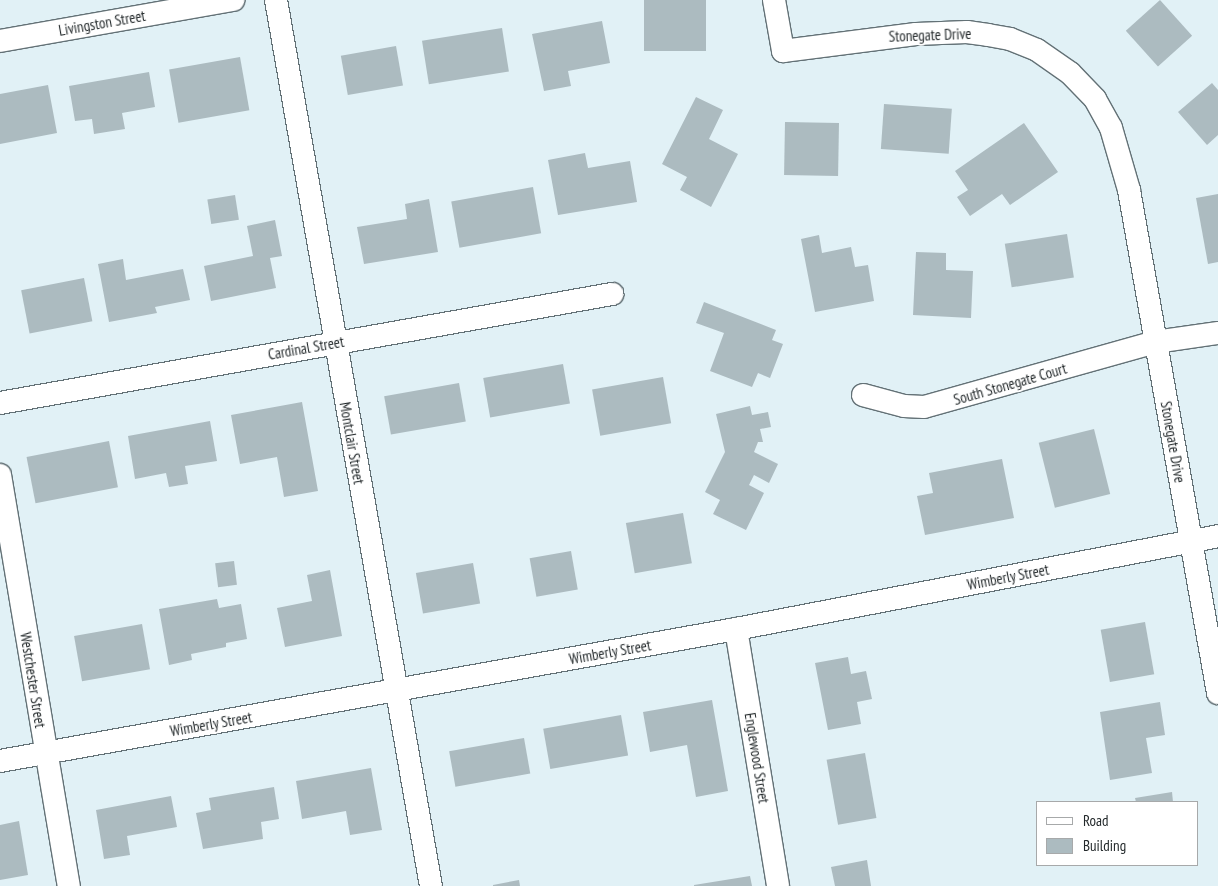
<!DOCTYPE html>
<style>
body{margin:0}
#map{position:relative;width:1218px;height:886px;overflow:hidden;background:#e1f1f6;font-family:"PT Sans Narrow",sans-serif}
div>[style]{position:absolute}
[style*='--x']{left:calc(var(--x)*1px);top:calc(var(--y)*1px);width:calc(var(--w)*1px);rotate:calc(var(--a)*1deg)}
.building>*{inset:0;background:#acbbc0;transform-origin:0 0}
.roads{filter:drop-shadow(1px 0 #637176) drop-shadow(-1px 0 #637176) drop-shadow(0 1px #637176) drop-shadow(0 -1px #637176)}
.street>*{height:22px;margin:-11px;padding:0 11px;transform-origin:11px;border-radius:11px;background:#fff}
span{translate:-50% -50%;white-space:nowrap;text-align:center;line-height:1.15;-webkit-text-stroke:4px #fff;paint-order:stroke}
.street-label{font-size:15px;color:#23292b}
.legend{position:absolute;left:1036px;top:801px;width:162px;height:65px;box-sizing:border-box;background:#fff;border:1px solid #a7a9aa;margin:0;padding:6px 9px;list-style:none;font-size:15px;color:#23292b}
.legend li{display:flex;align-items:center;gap:10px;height:25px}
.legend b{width:25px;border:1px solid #a7a9aa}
</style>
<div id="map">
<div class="building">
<div style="left:644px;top:0;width:62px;height:51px"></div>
<div style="left:1160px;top:0;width:48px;height:46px;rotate:48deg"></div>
<div style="clip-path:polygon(602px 21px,610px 63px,568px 71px,571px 86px,544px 91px,532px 34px)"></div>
<div style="left:502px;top:28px;width:44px;height:81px;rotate:81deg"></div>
<div style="left:396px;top:46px;width:40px;height:56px;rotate:80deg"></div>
<div style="left:240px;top:57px;width:54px;height:72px;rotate:80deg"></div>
<div style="clip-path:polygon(149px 72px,155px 107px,122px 113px,125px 129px,94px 134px,92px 119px,75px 121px,69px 86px)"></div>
<div style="clip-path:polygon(1212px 83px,1218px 90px,1218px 135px,1207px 145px,1178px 112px)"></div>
<div style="clip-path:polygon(48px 85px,57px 133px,0 144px,0 94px)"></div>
<div style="clip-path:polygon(696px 97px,723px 110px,709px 139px,738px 154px,711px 207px,680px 190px,687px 177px,662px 164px)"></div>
<div style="left:884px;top:104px;width:68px;height:45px;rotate:4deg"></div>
<div style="left:785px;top:122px;width:54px;height:53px;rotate:1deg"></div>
<div style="clip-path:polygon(1024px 123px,1058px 172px,1010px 205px,1002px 194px,970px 216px,957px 197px,968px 190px,955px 171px)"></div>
<div style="clip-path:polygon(585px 153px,588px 168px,630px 161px,637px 202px,558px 215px,548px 160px)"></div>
<div style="left:533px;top:187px;width:47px;height:83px;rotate:80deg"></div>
<div style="clip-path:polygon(1218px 194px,1218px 262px,1208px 264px,1196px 198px)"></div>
<div style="left:235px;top:195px;width:25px;height:28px;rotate:81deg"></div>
<div style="clip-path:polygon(429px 199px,438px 252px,364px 264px,357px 227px,407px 219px,405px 204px)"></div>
<div style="clip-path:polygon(275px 220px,282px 256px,270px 258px,276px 288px,211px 301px,204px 266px,253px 256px,247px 226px)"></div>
<div style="left:1067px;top:234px;width:44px;height:63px;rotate:81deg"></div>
<div style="clip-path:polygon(819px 235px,822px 253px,851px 247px,855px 267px,868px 265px,874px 301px,815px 312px,801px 239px)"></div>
<div style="clip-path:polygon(916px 252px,946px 253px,946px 270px,973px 271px,971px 318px,913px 315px)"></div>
<div style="clip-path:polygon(123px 259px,126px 280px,183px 269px,190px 300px,155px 307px,157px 313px,109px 322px,98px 264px)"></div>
<div style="left:84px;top:278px;width:44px;height:64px;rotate:79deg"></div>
<div style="clip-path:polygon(704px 302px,776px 330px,772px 340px,783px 344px,770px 378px,758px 373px,752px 387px,710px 371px,724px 333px,696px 323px)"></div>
<div style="left:563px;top:364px;width:40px;height:81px;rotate:80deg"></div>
<div style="left:663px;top:377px;width:47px;height:72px;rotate:80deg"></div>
<div style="left:459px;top:383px;width:39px;height:76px;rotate:80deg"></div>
<div style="clip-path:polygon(302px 402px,318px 491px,284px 497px,277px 457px,240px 464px,231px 415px)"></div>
<div style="clip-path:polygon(750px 406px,752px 415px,768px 412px,771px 427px,760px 429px,763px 442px,758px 442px,754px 452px,778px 464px,769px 483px,754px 475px,749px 485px,764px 493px,746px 530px,713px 514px,720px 500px,705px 492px,725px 452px,716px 414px)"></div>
<div style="clip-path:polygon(210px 421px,217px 461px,185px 466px,188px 484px,169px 487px,166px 473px,135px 479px,128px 436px)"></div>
<div style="left:1094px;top:429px;width:67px;height:57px;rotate:76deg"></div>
<div style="left:109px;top:441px;width:47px;height:84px;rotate:79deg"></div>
<div style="clip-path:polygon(1002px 459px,1014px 518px,925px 535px,917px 496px,933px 493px,929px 473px)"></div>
<div style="left:683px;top:513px;width:51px;height:58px;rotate:80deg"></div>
<div style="left:571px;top:551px;width:39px;height:42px;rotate:80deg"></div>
<div style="left:234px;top:561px;width:24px;height:19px;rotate:83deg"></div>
<div style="left:473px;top:563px;width:41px;height:58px;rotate:80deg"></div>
<div style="clip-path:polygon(330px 570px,342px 636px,285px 647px,277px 608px,312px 601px,307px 575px)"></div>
<div style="clip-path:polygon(217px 599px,219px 608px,241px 604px,247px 639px,226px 643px,226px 647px,191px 654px,192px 660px,169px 665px,159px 609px)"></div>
<div style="left:1145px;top:622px;width:53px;height:45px;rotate:80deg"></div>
<div style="left:142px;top:624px;width:46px;height:69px;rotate:80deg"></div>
<div style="clip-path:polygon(848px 657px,851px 674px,866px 671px,872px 699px,857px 702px,861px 724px,828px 730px,815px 663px)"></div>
<div style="clip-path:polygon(712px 700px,728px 791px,696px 797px,687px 745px,650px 752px,643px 712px)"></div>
<div style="clip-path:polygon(1160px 702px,1165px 735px,1146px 738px,1152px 773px,1110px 780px,1100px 712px)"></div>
<div style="left:621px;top:715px;width:41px;height:79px;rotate:80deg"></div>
<div style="left:524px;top:738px;width:36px;height:76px;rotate:80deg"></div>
<div style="left:865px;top:753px;width:66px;height:39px;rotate:80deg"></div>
<div style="clip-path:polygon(371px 768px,382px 830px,350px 835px,346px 811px,302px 819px,296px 781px)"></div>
<div style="clip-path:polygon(274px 787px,279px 819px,261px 822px,263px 839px,203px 849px,196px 813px,211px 810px,209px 798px)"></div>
<div style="clip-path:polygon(1172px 792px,1173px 802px,1136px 802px,1135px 798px)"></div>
<div style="clip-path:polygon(171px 796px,177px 827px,127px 836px,130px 855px,104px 859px,96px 810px)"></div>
<div style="clip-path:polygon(19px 821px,28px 875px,0 880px,0 825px)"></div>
<div style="clip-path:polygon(867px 860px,871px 886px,835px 886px,831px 867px)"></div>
<div style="clip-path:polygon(750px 876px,752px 886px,694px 886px,694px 885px)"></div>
<div style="clip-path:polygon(519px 880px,520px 886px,493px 886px,493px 885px)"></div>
</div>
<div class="roads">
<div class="street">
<div style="--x:276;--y:0;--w:899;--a:80.08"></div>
<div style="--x:774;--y:0;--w:52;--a:80"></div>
<div style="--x:783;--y:51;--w:134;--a:-7.3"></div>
<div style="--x:916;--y:34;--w:51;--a:-2.2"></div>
<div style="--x:967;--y:32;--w:21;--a:8"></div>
<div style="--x:988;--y:35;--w:22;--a:10"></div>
<div style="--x:1010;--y:39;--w:29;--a:22"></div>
<div style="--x:1037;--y:50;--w:40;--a:34.9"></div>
<div style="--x:1070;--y:73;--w:36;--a:46"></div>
<div style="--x:1095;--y:99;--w:33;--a:61"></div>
<div style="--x:1111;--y:128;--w:65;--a:73.8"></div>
<div style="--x:1129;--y:190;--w:511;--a:79.97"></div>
<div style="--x:0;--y:41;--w:237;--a:-10"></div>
<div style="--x:863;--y:395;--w:42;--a:15"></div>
<div style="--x:904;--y:406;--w:20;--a:3"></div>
<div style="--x:924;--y:407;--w:240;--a:-15.7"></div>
<div style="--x:1155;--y:342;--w:64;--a:-8.1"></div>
<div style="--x:0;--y:403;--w:622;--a:-10.1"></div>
<div style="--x:0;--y:475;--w:417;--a:80.5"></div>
<div style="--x:736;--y:629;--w:260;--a:80.7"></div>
<div style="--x:0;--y:761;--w:748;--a:-10.17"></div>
<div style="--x:736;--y:629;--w:491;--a:-10.9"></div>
</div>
</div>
<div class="street-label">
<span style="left:102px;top:23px;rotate:-10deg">Livingston Street</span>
<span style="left:930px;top:35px;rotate:-2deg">Stonegate Drive</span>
<span style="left:306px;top:348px;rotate:-10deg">Cardinal Street</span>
<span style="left:1010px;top:384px;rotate:-16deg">South Stonegate Court</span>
<span style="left:1173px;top:442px;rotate:80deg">Stonegate Drive</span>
<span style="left:352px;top:443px;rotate:80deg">Montclair Street</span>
<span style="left:1008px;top:577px;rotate:-11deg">Wimberly Street</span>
<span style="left:610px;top:652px;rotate:-10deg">Wimberly Street</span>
<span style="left:33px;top:680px;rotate:81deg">Westchester Street</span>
<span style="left:211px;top:724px;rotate:-10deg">Wimberly Street</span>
<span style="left:757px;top:758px;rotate:81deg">Englewood Street</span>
</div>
<ul class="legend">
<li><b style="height:6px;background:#fff"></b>Road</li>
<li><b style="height:14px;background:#acbbc0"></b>Building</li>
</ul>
</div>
